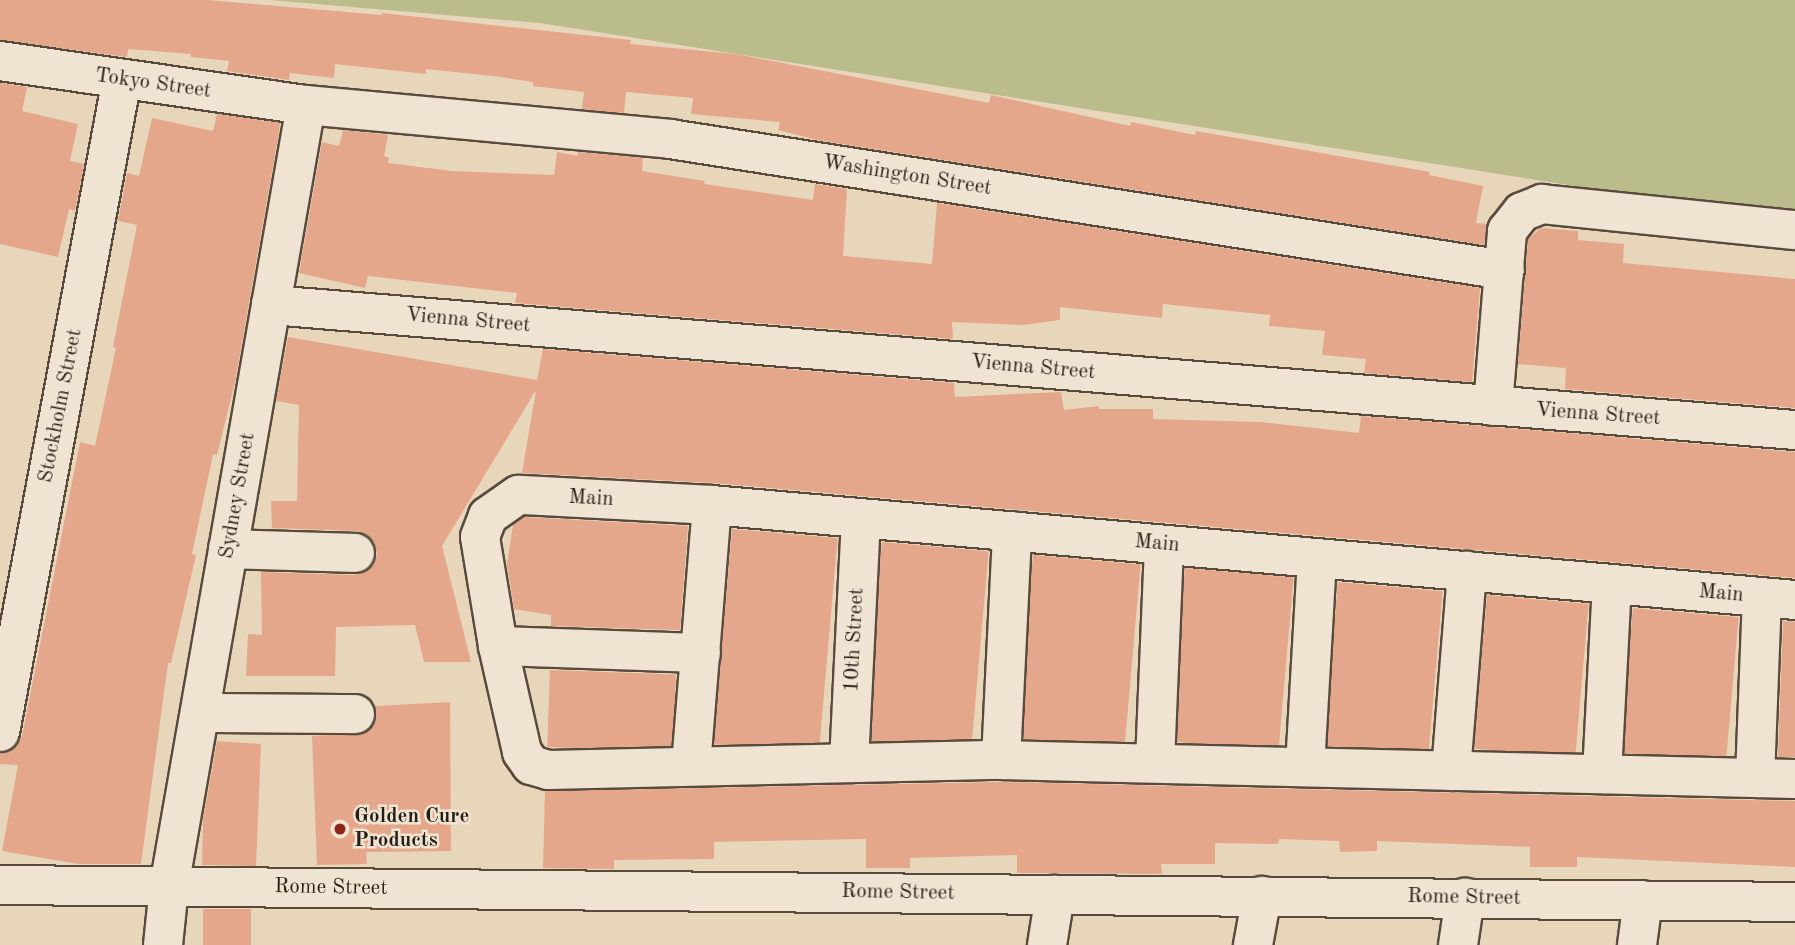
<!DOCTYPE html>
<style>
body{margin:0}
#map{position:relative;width:1795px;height:945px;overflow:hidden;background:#e7d6ba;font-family:"Old Standard TT",serif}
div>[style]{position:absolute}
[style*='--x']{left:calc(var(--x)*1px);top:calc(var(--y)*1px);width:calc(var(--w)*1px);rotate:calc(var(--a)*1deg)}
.green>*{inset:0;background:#babc8c}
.building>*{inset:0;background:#e5a78b;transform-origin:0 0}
.roads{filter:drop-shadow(2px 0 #584b3c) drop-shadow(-2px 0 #584b3c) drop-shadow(0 2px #584b3c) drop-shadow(0 -2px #584b3c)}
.minor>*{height:38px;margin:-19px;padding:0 19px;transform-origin:19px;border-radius:19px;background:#efe4d2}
.dots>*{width:19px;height:19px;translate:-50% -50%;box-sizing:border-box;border:4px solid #efe4d2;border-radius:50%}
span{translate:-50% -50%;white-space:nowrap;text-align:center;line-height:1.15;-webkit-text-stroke:5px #efe4d2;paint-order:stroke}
.street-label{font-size:21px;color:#281d12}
.poi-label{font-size:21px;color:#281d12;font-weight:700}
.left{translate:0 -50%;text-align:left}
</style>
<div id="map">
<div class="green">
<div style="clip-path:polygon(270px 0,1795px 0,1795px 211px,1581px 187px,540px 23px)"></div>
</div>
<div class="building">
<div style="clip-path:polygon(0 0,208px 0,382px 15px,382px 13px,631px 40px,630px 44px,736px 54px,989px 103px,991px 95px,1130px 126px,1131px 122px,1195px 135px,1196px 131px,1430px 172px,1429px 175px,1483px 186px,1476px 223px,1487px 224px,1484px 245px,817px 140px,778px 130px,780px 122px,691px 114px,693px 98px,626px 92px,624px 113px,582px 109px,584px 92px,533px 86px,533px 82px,493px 76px,426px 69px,426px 74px,335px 64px,334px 78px,290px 73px,289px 80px,227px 71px,229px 61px,191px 57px,191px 54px,128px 49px,127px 57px,0 40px)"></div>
<div style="clip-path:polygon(0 83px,27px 87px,22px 111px,78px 124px,70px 161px,84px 164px,75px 211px,69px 209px,58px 257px,0 244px)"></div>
<div style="clip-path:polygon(217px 114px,280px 123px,279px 132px,235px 382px,217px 455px,213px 454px,192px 554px,196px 555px,171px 663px,168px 663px,141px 864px,78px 864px,2px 851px,18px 765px,0 764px,0 753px,16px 747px,22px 736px,80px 442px,95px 446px,116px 348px,113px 347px,137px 225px,118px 221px,127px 173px,139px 176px,152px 118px,213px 131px)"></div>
<div style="clip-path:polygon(343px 130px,388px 135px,384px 156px,389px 158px,388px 163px,452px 171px,554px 175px,557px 152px,578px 156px,578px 152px,643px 158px,642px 171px,705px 181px,704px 184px,813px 200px,815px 184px,847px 189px,843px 256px,932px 264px,937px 203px,1480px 288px,1472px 382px,1364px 373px,1366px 359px,1322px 355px,1325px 331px,1269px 326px,1270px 315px,1163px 304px,1162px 318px,1060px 307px,1060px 320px,1023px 325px,952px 322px,953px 339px,515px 303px,517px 293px,368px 276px,365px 288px,299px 273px,322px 142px,339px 146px)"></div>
<div style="clip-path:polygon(1541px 228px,1578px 231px,1578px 240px,1624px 244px,1623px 263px,1795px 279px,1795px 408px,1565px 389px,1566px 368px,1518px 364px,1528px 239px)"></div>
<div style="clip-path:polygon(288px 337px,537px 380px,543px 349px,954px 383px,955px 397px,1061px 392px,1064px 410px,1099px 406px,1099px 409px,1153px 409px,1153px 419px,1260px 422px,1359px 433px,1361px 416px,1795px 452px,1795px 578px,714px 483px,522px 473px,536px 390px,442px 546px,471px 662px,424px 662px,415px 625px,336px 627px,335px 676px,246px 676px,248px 634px,262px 635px,261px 572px,355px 575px,366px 572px,374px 564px,377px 554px,374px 542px,367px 535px,356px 531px,272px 528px,271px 501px,297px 501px,299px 405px,276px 401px)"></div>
<div style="clip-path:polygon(524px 517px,688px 526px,680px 630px,551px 626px,551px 615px,514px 609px,507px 564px,513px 525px)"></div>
<div style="left:732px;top:529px;width:106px;height:216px;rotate:5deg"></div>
<div style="left:882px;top:542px;width:107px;height:199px;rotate:5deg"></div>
<div style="left:1033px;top:555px;width:108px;height:184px;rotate:5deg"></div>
<div style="left:1185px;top:568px;width:109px;height:174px;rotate:5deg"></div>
<div style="left:1338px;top:582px;width:105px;height:164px;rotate:5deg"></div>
<div style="left:1487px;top:595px;width:102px;height:154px;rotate:5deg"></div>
<div style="left:1633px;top:608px;width:106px;height:145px;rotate:5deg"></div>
<div style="clip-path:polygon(1783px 621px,1795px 622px,1795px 757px,1778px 757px)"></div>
<div style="left:550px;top:670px;width:126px;height:77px;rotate:2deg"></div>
<div style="clip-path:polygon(450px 702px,451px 851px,366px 852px,367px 864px,317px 865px,312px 736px,365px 733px,374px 724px,375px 706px)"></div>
<div style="clip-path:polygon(217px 741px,261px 744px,256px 866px,202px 865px,203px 820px)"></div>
<div style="clip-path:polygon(1001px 782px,1795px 801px,1795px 867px,1577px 857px,1577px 867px,1530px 867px,1530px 847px,1377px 841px,1377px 851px,1340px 852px,1339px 841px,1279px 839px,1278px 844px,1215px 843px,1215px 864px,1161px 864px,1162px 874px,1017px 873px,1017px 855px,910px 858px,910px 868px,866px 868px,866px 839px,714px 842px,714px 859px,614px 860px,614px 869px,543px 868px,545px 791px)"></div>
<div style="left:203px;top:909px;width:48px;height:36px"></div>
</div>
<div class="roads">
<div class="minor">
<div style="--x:0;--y:61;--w:309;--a:8.2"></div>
<div style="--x:306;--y:105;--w:366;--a:5.3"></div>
<div style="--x:670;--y:139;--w:845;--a:8.92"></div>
<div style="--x:271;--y:305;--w:1529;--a:4.69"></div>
<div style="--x:1493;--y:406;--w:176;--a:-85.4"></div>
<div style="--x:1507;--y:231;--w:24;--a:-52"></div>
<div style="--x:1522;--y:212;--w:22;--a:-22"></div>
<div style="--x:1542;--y:204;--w:254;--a:5.9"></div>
<div style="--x:228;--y:549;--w:127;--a:1.8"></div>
<div style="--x:1795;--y:600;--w:1087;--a:-174.99"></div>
<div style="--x:712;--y:505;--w:194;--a:-177"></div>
<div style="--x:518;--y:495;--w:37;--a:145"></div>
<div style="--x:488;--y:516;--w:22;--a:111"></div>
<div style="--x:480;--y:537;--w:110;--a:80.6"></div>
<div style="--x:498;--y:646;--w:109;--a:77.2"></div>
<div style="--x:522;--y:752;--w:16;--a:55"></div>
<div style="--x:531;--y:765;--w:18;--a:16"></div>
<div style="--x:548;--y:770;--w:453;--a:-1.3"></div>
<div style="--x:1001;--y:760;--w:794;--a:1.37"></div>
<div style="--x:498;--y:646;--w:203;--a:2"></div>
<div style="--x:200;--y:713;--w:155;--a:0.4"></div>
<div style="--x:0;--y:732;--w:664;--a:-79.42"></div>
<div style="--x:1001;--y:760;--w:229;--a:-87.2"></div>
<div style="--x:1155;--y:762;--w:217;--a:-87.6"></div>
<div style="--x:849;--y:763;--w:245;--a:-87.2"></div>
<div style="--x:691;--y:766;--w:262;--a:-85.4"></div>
<div style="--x:1305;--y:767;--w:208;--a:-86.7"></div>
<div style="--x:1451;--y:771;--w:201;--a:-85.4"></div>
<div style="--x:1602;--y:774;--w:190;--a:-87"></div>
<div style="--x:1755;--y:778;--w:181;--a:-87.8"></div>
<div style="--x:0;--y:885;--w:1795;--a:0.54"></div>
<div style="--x:163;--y:945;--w:58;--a:-84.1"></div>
<div style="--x:169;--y:887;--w:794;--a:-80.06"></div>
<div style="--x:1047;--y:945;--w:51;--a:-80.9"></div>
<div style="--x:1253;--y:945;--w:50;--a:-79.6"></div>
<div style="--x:1458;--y:945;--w:48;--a:-81.5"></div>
<div style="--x:1637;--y:945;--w:45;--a:-82.4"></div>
</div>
</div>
<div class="dots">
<div style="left:340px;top:829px;background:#8f2418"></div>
</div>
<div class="street-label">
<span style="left:153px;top:84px;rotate:8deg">Tokyo Street</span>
<span style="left:907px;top:176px;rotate:9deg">Washington Street</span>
<span style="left:468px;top:321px;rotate:5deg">Vienna Street</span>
<span style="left:1033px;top:368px;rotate:5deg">Vienna Street</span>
<span style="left:61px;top:406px;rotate:-79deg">Stockholm Street</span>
<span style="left:1598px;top:415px;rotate:4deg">Vienna Street</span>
<span style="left:238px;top:496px;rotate:-80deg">Sydney Street</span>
<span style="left:591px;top:499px;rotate:3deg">Main</span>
<span style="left:1157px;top:544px;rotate:5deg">Main</span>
<span style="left:1721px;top:594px;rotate:5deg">Main</span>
<span style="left:855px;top:640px;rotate:-87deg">10th Street</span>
<span style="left:331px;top:888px;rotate:1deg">Rome Street</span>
<span style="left:898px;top:893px;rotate:1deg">Rome Street</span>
<span style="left:1464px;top:898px;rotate:1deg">Rome Street</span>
</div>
<div class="poi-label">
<span class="left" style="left:354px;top:829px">Golden Cure<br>Products</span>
</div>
</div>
